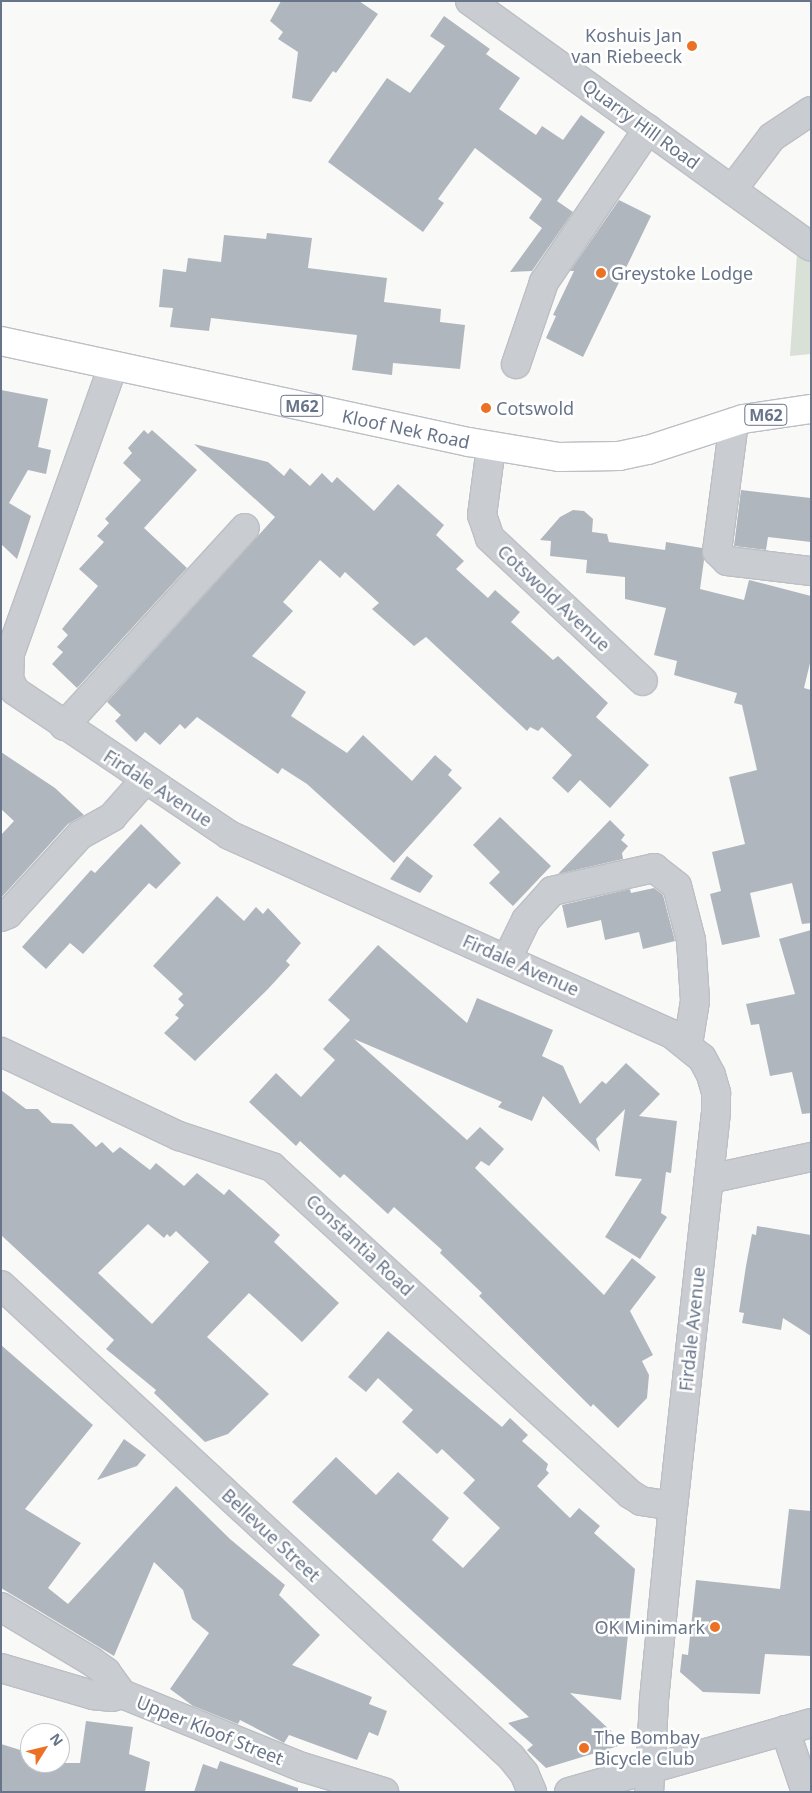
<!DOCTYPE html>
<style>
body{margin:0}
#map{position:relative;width:812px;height:1793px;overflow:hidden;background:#f9f9f7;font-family:"Noto Sans",sans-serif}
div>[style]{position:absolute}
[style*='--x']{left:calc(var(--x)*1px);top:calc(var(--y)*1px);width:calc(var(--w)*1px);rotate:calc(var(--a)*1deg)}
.green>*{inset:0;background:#d9e1d7}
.building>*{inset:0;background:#b0b6be}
.roads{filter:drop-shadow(1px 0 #bcbfc4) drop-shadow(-1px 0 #bcbfc4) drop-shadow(0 1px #bcbfc4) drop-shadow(0 -1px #bcbfc4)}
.minor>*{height:28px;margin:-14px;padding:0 14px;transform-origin:14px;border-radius:14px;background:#c9ccd0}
.major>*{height:28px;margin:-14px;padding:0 14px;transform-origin:14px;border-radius:14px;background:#fff}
.dots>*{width:14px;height:14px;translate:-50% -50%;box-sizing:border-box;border:2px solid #fff;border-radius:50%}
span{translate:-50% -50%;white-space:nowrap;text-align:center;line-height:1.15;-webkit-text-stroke:5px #fff;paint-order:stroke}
.shield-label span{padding:1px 4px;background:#fff;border:1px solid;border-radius:4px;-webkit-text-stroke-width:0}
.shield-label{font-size:16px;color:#677489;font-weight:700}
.poi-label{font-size:18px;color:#677489}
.right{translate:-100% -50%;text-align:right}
.left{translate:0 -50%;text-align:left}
.street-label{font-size:18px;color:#677489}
.frame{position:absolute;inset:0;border:2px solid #677489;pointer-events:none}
.north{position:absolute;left:20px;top:1723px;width:50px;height:50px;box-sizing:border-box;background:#fff;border:1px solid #c2c7d0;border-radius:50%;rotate:54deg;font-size:14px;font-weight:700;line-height:20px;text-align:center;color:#677489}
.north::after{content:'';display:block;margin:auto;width:18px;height:22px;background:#eb7224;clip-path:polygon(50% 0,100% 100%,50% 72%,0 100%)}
</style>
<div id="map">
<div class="green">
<div style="clip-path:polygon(797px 253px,811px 262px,811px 354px,790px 356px)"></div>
</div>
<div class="building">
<div style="clip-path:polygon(281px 1px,359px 1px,378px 14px,336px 73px,333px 71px,311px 102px,292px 98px,298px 52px,278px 39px,283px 32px,270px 21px)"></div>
<div style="clip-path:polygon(444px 16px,490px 49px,486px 54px,520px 78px,499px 109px,536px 135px,542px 126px,563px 140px,581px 115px,605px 132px,557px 201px,573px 212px,532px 271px,510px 272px,542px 228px,529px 218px,542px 199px,475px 148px,438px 199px,444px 203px,423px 232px,328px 162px,387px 78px,410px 93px,445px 46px,430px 36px)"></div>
<div style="clip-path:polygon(619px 200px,651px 216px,583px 357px,546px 338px,556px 316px,553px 315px,574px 271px,570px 271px)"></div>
<div style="clip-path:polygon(267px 233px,312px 238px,308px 268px,387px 278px,384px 302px,441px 309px,440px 322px,465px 325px,460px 369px,393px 363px,392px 375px,352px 370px,357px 335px,211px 318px,209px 331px,170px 327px,173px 308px,159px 307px,163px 269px,186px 272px,188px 258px,221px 262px,224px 235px,266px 239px)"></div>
<div style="clip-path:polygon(1px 390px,48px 399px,38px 447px,51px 450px,46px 474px,28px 470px,9px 503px,31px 516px,17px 559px,1px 544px)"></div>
<div style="clip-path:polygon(144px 430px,148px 434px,152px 430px,197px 470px,144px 528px,187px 568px,77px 688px,52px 664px,63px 652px,57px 647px,68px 635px,62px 629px,98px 586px,79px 569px,104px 542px,97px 536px,109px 523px,105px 519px,141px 480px,123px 463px,132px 453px,128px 448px)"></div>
<div style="clip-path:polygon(194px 444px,268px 462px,284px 476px,290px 468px,310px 486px,322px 473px,332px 483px,337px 477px,374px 511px,398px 484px,444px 525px,436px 535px,464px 561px,456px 569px,488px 598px,495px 590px,520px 612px,511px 622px,553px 660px,558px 656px,608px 703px,596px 717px,649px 765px,610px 808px,580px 780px,568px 793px,552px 778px,572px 755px,542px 727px,538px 731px,530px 727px,527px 731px,426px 637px,414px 646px,372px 609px,379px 603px,345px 572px,340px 578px,320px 560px,283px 602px,293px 611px,252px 656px,306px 692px,291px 716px,347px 753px,363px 735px,412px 781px,435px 755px,452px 770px,448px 775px,462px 788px,394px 863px,307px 784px,282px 768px,278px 774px,197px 717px,185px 729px,180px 724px,160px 745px,145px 732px,136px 742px,115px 721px,121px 715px,107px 702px,275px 517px)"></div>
<div style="clip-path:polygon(741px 490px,811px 498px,811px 542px,768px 537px,766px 550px,734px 546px)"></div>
<div style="clip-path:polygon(573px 510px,584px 511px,593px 519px,592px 532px,607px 534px,609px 542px,665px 550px,666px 542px,702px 548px,704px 560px,700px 589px,744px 600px,749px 580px,811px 596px,811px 659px,804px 688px,811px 690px,811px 923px,802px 924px,792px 883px,750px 893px,760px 937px,722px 945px,710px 894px,721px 891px,712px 852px,745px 844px,729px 777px,757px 770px,742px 705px,734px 703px,737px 693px,674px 675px,677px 661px,654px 655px,666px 608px,625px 599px,625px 577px,586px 573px,587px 560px,550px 556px,551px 541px,540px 540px,560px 517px)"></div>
<div style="clip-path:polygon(1px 752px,55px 788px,84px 815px,68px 824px,1px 898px,1px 835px,14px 821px,1px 809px)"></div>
<div style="clip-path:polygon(500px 817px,551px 866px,513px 906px,489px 883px,500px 872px,473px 845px)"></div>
<div style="clip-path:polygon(610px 820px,625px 835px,621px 840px,628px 846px,622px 853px,623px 859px,558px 874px)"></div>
<div style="clip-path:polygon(141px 824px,181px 863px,156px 889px,149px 883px,83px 954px,70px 943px,46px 969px,22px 947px,91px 870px,95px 873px)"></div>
<div style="clip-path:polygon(407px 856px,433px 876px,420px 893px,390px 879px)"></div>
<div style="clip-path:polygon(654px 888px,663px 895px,675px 941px,643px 949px,639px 932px,605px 940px,601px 920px,567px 928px,562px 905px,630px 889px,631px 893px)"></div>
<div style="clip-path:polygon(217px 896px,244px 921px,256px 907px,263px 914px,268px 908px,301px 943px,286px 961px,290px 965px,268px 989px,195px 1061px,164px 1033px,179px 1018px,175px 1015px,184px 1005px,178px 999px,183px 994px,153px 966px)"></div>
<div style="clip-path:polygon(811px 930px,811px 1113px,802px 1114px,792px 1072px,770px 1076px,759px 1024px,751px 1025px,746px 1004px,795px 994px,779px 939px)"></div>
<div style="clip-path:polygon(378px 945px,467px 1023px,477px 998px,553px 1030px,542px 1056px,563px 1066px,580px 1104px,602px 1081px,606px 1084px,626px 1063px,660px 1094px,639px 1116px,677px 1121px,671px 1173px,666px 1172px,661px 1213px,667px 1217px,640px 1259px,605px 1237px,642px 1179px,615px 1176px,625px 1109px,596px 1139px,600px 1152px,543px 1096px,532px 1121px,498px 1107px,502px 1102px,354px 1039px,467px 1140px,480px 1127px,504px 1149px,489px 1166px,481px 1161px,475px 1168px,604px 1295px,632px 1258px,656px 1277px,630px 1311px,653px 1355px,642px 1361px,649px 1375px,647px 1398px,618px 1428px,593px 1404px,591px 1407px,479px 1296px,482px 1293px,440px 1253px,442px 1250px,394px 1207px,388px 1214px,344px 1174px,340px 1178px,300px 1141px,296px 1146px,249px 1102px,276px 1073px,301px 1097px,335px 1060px,323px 1049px,350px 1020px,328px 1000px)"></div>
<div style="clip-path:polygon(evenodd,1px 1090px,26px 1109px,38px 1109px,52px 1123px,72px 1124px,96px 1147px,102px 1142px,113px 1153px,120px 1147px,150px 1170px,156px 1163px,184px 1186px,197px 1173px,224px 1195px,229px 1189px,280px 1235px,274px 1242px,339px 1303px,302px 1342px,249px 1293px,207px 1337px,269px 1394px,228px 1434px,205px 1442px,154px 1393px,156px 1390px,106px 1349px,114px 1340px,1px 1235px,1px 1090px,148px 1224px,164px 1238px,167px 1234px,170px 1237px,176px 1231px,209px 1262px,152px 1324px,98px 1273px,148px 1224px)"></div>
<div style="clip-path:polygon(757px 1226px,811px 1235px,811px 1336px,783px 1318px,781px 1330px,742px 1323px,744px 1313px,739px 1312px,746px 1266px,752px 1234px,756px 1235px)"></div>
<div style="clip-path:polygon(388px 1331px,502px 1427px,510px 1418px,528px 1435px,522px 1441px,548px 1464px,546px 1470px,549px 1473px,537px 1486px,570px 1518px,579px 1508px,600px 1526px,594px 1533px,635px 1569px,621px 1700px,570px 1693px,625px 1744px,546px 1768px,527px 1750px,533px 1745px,508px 1723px,529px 1717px,292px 1502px,336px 1457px,376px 1495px,398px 1472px,449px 1518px,432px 1540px,463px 1568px,500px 1528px,463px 1493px,475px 1480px,442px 1449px,437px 1454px,402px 1422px,413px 1410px,378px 1378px,366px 1392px,348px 1377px)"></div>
<div style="clip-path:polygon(1px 1345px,93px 1425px,25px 1509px,81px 1543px,48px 1588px,68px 1604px,176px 1486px,230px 1539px,285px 1585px,279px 1595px,320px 1635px,292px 1665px,372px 1697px,369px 1704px,387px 1711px,378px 1736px,369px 1732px,357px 1760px,289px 1735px,284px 1743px,240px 1720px,238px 1724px,193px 1706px,170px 1689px,209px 1633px,192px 1619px,183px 1590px,154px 1562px,114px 1656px,1px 1588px)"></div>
<div style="clip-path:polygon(124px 1439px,146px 1455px,137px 1466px,97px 1480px)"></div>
<div style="clip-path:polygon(789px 1509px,811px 1511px,811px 1656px,765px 1654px,760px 1694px,703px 1692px,680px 1672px,682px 1654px,688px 1655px,696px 1580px,780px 1589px)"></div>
<div style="clip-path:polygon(86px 1721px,133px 1727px,129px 1754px,150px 1762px,145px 1792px,1px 1792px,1px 1744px,30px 1753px,30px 1763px,80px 1763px)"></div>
<div style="clip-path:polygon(220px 1761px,298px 1788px,298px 1792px,194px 1792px,203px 1764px,217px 1769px)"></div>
</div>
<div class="roads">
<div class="minor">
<div style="--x:470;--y:1;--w:420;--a:35.8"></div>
<div style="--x:732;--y:190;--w:66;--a:-53"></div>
<div style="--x:772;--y:137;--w:47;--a:-33.7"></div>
<div style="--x:516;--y:364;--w:87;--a:-71.1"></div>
<div style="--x:544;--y:282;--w:185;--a:-55.8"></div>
<div style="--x:113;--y:366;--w:305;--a:109.7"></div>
<div style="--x:10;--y:653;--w:26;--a:92"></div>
<div style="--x:9;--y:679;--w:13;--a:63"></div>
<div style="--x:15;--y:691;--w:258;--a:33.9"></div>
<div style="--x:229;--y:835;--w:486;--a:24.2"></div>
<div style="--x:672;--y:1034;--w:38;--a:39"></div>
<div style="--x:702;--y:1058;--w:19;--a:62"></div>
<div style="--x:711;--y:1075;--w:19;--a:74"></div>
<div style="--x:716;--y:1093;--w:19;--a:90"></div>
<div style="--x:716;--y:1112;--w:396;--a:96.2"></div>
<div style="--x:673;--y:1506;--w:196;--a:95.6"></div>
<div style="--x:654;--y:1701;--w:91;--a:93.1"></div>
<div style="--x:734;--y:422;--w:130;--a:97.5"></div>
<div style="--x:717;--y:551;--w:14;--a:45"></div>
<div style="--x:727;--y:561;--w:85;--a:6.8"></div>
<div style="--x:491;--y:447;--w:69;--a:97.5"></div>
<div style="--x:482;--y:515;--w:24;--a:71"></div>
<div style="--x:490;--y:538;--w:209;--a:43.1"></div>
<div style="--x:64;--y:726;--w:268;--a:-47.6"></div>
<div style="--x:1;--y:917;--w:8;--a:-23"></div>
<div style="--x:8;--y:914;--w:107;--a:-47.7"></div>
<div style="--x:80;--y:835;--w:37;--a:-29"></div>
<div style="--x:112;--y:817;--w:50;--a:-48.3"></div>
<div style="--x:507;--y:959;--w:43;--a:-64"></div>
<div style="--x:526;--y:920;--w:39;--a:-48"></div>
<div style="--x:552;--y:891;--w:105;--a:-12.7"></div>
<div style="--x:654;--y:868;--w:29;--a:38"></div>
<div style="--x:677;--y:886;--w:56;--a:75.5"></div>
<div style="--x:691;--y:940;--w:61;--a:86.2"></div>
<div style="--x:695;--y:1001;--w:44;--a:99.2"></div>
<div style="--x:1;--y:1052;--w:197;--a:25.3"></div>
<div style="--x:179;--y:1136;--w:98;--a:18.4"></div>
<div style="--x:272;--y:1167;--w:485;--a:42.4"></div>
<div style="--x:630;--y:1494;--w:13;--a:32"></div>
<div style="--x:641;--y:1501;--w:32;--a:9"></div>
<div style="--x:709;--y:1179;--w:104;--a:-12.2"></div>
<div style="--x:1;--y:1285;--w:695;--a:42.78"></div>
<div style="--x:511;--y:1757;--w:21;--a:51"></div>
<div style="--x:524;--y:1773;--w:21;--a:67"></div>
<div style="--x:1;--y:1607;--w:105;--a:31"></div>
<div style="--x:91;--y:1661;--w:19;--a:36"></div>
<div style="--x:106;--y:1672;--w:27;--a:54"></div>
<div style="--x:122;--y:1694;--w:194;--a:22.1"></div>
<div style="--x:302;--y:1767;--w:86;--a:17"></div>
<div style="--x:1;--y:1668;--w:96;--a:16.4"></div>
<div style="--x:93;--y:1695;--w:19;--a:6"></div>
<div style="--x:112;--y:1697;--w:10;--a:-17"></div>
<div style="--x:785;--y:1730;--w:65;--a:71.3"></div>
<div style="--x:569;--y:1792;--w:252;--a:-15.9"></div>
</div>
<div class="major">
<div style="--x:1;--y:341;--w:479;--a:12.2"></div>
<div style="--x:469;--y:442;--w:91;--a:9.5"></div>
<div style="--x:559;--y:457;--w:60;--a:-1"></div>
<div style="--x:619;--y:456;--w:30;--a:-12"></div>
<div style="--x:648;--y:450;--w:100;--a:-18.1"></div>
<div style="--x:743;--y:419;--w:69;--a:-8.4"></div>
</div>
</div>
<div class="dots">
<div style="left:692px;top:46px;background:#eb7224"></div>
<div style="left:601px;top:273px;background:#eb7224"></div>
<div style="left:486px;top:408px;background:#eb7224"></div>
<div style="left:715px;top:1627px;background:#eb7224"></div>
<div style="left:584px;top:1748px;background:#eb7224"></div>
</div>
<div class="shield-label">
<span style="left:302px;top:406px">M62</span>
<span style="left:766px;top:415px">M62</span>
</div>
<div class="poi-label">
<span class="right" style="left:682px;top:46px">Koshuis Jan<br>van Riebeeck</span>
<span class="left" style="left:611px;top:273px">Greystoke Lodge</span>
<span class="left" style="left:496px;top:408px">Cotswold</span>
<span class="right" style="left:705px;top:1627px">OK Minimark</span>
<span class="left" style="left:594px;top:1748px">The Bombay<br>Bicycle Club</span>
</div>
<div class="street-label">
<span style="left:641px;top:124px;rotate:36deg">Quarry Hill Road</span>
<span style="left:406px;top:429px;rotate:12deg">Kloof Nek Road</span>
<span style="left:554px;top:598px;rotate:43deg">Cotswold Avenue</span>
<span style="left:158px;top:788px;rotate:33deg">Firdale Avenue</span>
<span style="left:521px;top:965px;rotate:24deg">Firdale Avenue</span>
<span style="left:360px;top:1245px;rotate:43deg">Constantia Road</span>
<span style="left:692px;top:1329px;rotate:-84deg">Firdale Avenue</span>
<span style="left:271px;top:1535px;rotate:43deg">Bellevue Street</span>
<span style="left:210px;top:1730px;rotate:22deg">Upper Kloof Street</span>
</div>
<div class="frame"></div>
<div class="north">N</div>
</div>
